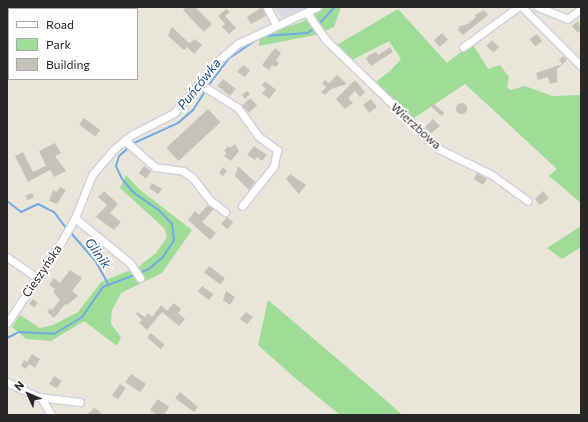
<!DOCTYPE html>
<meta charset="utf-8">
<style>
body{margin:0}
#map{position:relative;width:588px;height:422px;overflow:hidden;background:#e9e6d9;font-family:Commissioner,sans-serif}
div>[style]{position:absolute}
[style*='--x']{left:calc(var(--x)*1px);top:calc(var(--y)*1px);width:calc(var(--w)*1px);rotate:calc(var(--a)*1deg)}
.industrial>*{inset:0;background:#ddd9e1}
.green>*{inset:0;background:#9fdc98}
.stream>*{height:2px;margin:-1px;padding:0 1px;transform-origin:1px;border-radius:1px;background:#71aae5}
.building>*{inset:0;background:#c4c2b9;transform-origin:0 0}
.round{border-radius:50%}
.roads{filter:drop-shadow(1px 0 #cfcedf) drop-shadow(-1px 0 #cfcedf) drop-shadow(0 1px #cfcedf) drop-shadow(0 -1px #cfcedf)}
.minor>*{height:7px;margin:-3.5px;padding:0 3.5px;transform-origin:3.5px;border-radius:3.5px;background:#fff}
span{translate:-50% -50%;white-space:nowrap;text-align:center;line-height:1.15;-webkit-text-stroke:4px #fff;paint-order:stroke}
.street-label{font-size:12px;color:#272727}
.water-label{font-size:13px;color:#15468c;font-style:italic}
.frame{position:absolute;inset:0;border:8px solid #272727;pointer-events:none}
.legend{position:absolute;left:8px;top:8px;width:130px;height:72px;box-sizing:border-box;background:#fff;border:1px solid #a9a9a9;margin:0;padding:5px 7px;list-style:none;font-size:12px;color:#272727}
.legend li{display:flex;align-items:center;gap:8px;height:20px}
.legend b{width:20px;border:1px solid #a9a9a9}
.north{position:absolute;left:8px;top:374px;width:40px;height:40px;-webkit-text-stroke:3px #fff;paint-order:stroke;rotate:314deg;font-size:11px;font-weight:700;line-height:16px;text-align:center;color:#272727}
.north::after{content:'';display:block;margin:auto;width:14px;height:18px;background:#272727;clip-path:polygon(50% 0,100% 100%,50% 72%,0 100%)}
</style>
<div id="map">
<div class="industrial">
<div style="clip-path:polygon(274px 7px,311px 7px,283px 18px)"></div>
</div>
<div class="green">
<div style="clip-path:polygon(322px 7px,341px 7px,334px 27px,315px 35px,259px 46px,260px 36px,302px 22px)"></div>
<div style="clip-path:polygon(398px 9px,447px 63px,472px 43px,488px 69px,500px 65px,509px 77px,507px 87px,510px 90px,525px 86px,552px 96px,581px 95px,581px 203px,549px 176px,557px 169px,465px 84px,411px 120px,373px 84px,390px 71px,401px 59px,389px 41px,350px 61px,335px 46px)"></div>
<div style="clip-path:polygon(126px 175px,140px 190px,192px 230px,162px 273px,121px 293px,112px 310px,111px 324px,121px 337px,117px 346px,84px 321px,51px 341px,26px 339px,12px 327px,20px 315px,40px 328px,53px 325px,78px 312px,101px 282px,138px 267px,156px 253px,167px 237px,164px 228px,120px 188px)"></div>
<div style="clip-path:polygon(581px 226px,581px 247px,562px 259px,547px 248px)"></div>
<div style="clip-path:polygon(268px 300px,388px 402px,402px 415px,340px 415px,295px 378px,258px 345px)"></div>
</div>
<div class="stream">
<div style="--x:318;--y:25;--w:25;--a:-47"></div>
<div style="--x:208;--y:86;--w:34;--a:-53"></div>
<div style="--x:228;--y:59;--w:30;--a:-34"></div>
<div style="--x:253;--y:42;--w:13;--a:-29"></div>
<div style="--x:264;--y:36;--w:43;--a:-4"></div>
<div style="--x:307;--y:33;--w:9;--a:-32"></div>
<div style="--x:7;--y:201;--w:18;--a:38"></div>
<div style="--x:21;--y:212;--w:19;--a:-25"></div>
<div style="--x:38;--y:204;--w:18;--a:27"></div>
<div style="--x:54;--y:212;--w:20;--a:53"></div>
<div style="--x:71;--y:233;--w:38;--a:49"></div>
<div style="--x:96;--y:262;--w:26;--a:61"></div>
<div style="--x:139;--y:273;--w:11;--a:-22"></div>
<div style="--x:149;--y:269;--w:18;--a:-41"></div>
<div style="--x:163;--y:257;--w:20;--a:-57"></div>
<div style="--x:174;--y:240;--w:16;--a:-97"></div>
<div style="--x:172;--y:224;--w:18;--a:-133"></div>
<div style="--x:160;--y:211;--w:33;--a:-145"></div>
<div style="--x:133;--y:192;--w:17;--a:-130"></div>
<div style="--x:122;--y:179;--w:14;--a:-115"></div>
<div style="--x:116;--y:166;--w:10;--a:-73"></div>
<div style="--x:119;--y:156;--w:20;--a:-41"></div>
<div style="--x:134;--y:143;--w:48;--a:-24.4"></div>
<div style="--x:178;--y:123;--w:20;--a:-41"></div>
<div style="--x:193;--y:110;--w:24;--a:-57"></div>
<div style="--x:7;--y:338;--w:13;--a:-27"></div>
<div style="--x:19;--y:332;--w:35;--a:3"></div>
<div style="--x:54;--y:334;--w:33;--a:-31"></div>
<div style="--x:82;--y:317;--w:37;--a:-55"></div>
<div style="--x:103;--y:287;--w:34;--a:-21"></div>
</div>
<div class="building">
<div style="clip-path:polygon(186px 7px,195px 7px,212px 24px,204px 32px,183px 10px)"></div>
<div style="clip-path:polygon(262px 7px,266px 16px,251px 24px,247px 17px)"></div>
<div style="clip-path:polygon(226px 9px,230px 12px,225px 16px,236px 28px,229px 34px,222px 27px,225px 24px,218px 16px)"></div>
<div style="clip-path:polygon(484px 10px,488px 15px,463px 35px,458px 30px,460px 26px,468px 24px,476px 17px,475px 15px)"></div>
<div style="clip-path:polygon(578px 21px,581px 30px,578px 33px,572px 26px)"></div>
<div style="clip-path:polygon(172px 27px,189px 43px,195px 39px,202px 45px,194px 54px,187px 47px,184px 50px,168px 36px)"></div>
<div style="left:442px;top:33px;width:9px;height:11px;rotate:49deg"></div>
<div style="left:537px;top:34px;width:9px;height:9px;rotate:54deg"></div>
<div style="left:492px;top:40px;width:10px;height:8px;rotate:45deg"></div>
<div style="clip-path:polygon(390px 47px,393px 52px,371px 66px,366px 59px,369px 55px,376px 52px,378px 55px)"></div>
<div style="clip-path:polygon(275px 48px,281px 53px,276px 60px,279px 63px,276px 67px,272px 65px,269px 70px,262px 65px)"></div>
<div style="clip-path:polygon(563px 56px,567px 60px,557px 69px,557px 82px,550px 84px,548px 77px,538px 80px,536px 73px,562px 64px,559px 60px)"></div>
<div style="clip-path:polygon(243px 65px,250px 70px,245px 77px,237px 72px)"></div>
<div style="clip-path:polygon(337px 75px,347px 84px,331px 89px,325px 95px,321px 92px,326px 87px,322px 83px,325px 80px,329px 83px)"></div>
<div style="left:223px;top:79px;width:16px;height:9px;rotate:38deg"></div>
<div style="clip-path:polygon(355px 80px,365px 92px,360px 97px,355px 91px,348px 98px,353px 103px,345px 109px,336px 99px)"></div>
<div style="clip-path:polygon(265px 81px,276px 90px,269px 99px,262px 93px,266px 89px,262px 85px)"></div>
<div style="clip-path:polygon(247px 91px,250px 94px,245px 99px,242px 95px)"></div>
<div style="left:250px;top:98px;width:10px;height:11px;rotate:45deg"></div>
<div style="left:371px;top:99px;width:10px;height:10px;rotate:53deg"></div>
<div class="round" style="left:455.5px;top:102.5px;width:11px;height:11px"></div>
<div style="left:433px;top:103px;width:15px;height:4px;rotate:42deg"></div>
<div style="left:208px;top:109px;width:18px;height:57px;rotate:47deg"></div>
<div style="left:84px;top:118px;width:20px;height:8px;rotate:37deg"></div>
<div style="clip-path:polygon(433px 119px,440px 126px,431px 133px,425px 127px)"></div>
<div style="clip-path:polygon(55px 143px,61px 153px,55px 156px,66px 171px,54px 177px,50px 170px,28px 182px,15px 156px,23px 152px,33px 172px,46px 166px,39px 151px)"></div>
<div style="clip-path:polygon(235px 144px,239px 151px,231px 161px,224px 156px,227px 153px,224px 151px,228px 146px,230px 148px)"></div>
<div style="clip-path:polygon(254px 146px,267px 155px,262px 161px,257px 157px,255px 160px,247px 155px)"></div>
<div style="left:144px;top:166px;width:9px;height:9px;rotate:36deg"></div>
<div style="clip-path:polygon(238px 166px,255px 182px,249px 190px,235px 176px)"></div>
<div style="clip-path:polygon(223px 167px,227px 171px,223px 176px,219px 173px)"></div>
<div style="clip-path:polygon(477px 173px,487px 179px,483px 185px,474px 179px)"></div>
<div style="clip-path:polygon(290px 174px,306px 185px,299px 194px,286px 179px)"></div>
<div style="clip-path:polygon(152px 183px,162px 189px,158px 194px,149px 188px)"></div>
<div style="clip-path:polygon(60px 187px,66px 190px,57px 204px,49px 201px,53px 190px,57px 192px)"></div>
<div style="clip-path:polygon(104px 191px,118px 204px,110px 213px,121px 222px,114px 230px,96px 217px,107px 205px,98px 197px)"></div>
<div style="clip-path:polygon(543px 191px,549px 198px,540px 205px,535px 199px)"></div>
<div style="left:32px;top:193px;width:5px;height:7px;rotate:68deg"></div>
<div style="clip-path:polygon(208px 205px,214px 209px,202px 222px,216px 233px,210px 240px,188px 220px,195px 211px,199px 215px)"></div>
<div style="left:227px;top:217px;width:8px;height:9px;rotate:40deg"></div>
<div style="left:209px;top:266px;width:20px;height:8px;rotate:37deg"></div>
<div style="clip-path:polygon(70px 270px,82px 278px,72px 291px,78px 296px,67px 305px,65px 304px,54px 318px,47px 312px,50px 308px,52px 310px,60px 300px,53px 292px,55px 289px,49px 285px,54px 278px,60px 283px)"></div>
<div style="left:202px;top:286px;width:14px;height:7px;rotate:36deg"></div>
<div style="clip-path:polygon(226px 291px,235px 297px,230px 305px,223px 300px)"></div>
<div style="left:33px;top:299px;width:6px;height:6px;rotate:39deg"></div>
<div style="clip-path:polygon(174px 303px,181px 309px,178px 313px,185px 319px,179px 326px,162px 312px,147px 330px,139px 323px,142px 320px,136px 314px,137px 312px,145px 317px,148px 313px,152px 317px,161px 305px,167px 311px)"></div>
<div style="clip-path:polygon(246px 312px,253px 317px,247px 324px,240px 319px)"></div>
<div style="left:151px;top:333px;width:18px;height:6px;rotate:41deg"></div>
<div style="clip-path:polygon(32px 354px,40px 359px,35px 368px,29px 364px,26px 369px,21px 366px,24px 360px,27px 362px)"></div>
<div style="left:131px;top:374px;width:18px;height:10px;rotate:34deg"></div>
<div style="left:54px;top:376px;width:9px;height:9px;rotate:32deg"></div>
<div style="left:120px;top:384px;width:7px;height:14px;rotate:34deg"></div>
<div style="clip-path:polygon(180px 392px,198px 407px,194px 412px,175px 398px)"></div>
<div style="clip-path:polygon(158px 399px,169px 407px,164px 415px,157px 415px,150px 410px)"></div>
<div style="clip-path:polygon(94px 408px,98px 410px,102px 415px,87px 415px)"></div>
</div>
<div class="roads">
<div class="minor">
<div style="--x:267;--y:7;--w:20;--a:63"></div>
<div style="--x:522;--y:7;--w:83;--a:45"></div>
<div style="--x:538;--y:7;--w:31;--a:22"></div>
<div style="--x:567;--y:19;--w:17;--a:-36"></div>
<div style="--x:307;--y:13;--w:33;--a:55"></div>
<div style="--x:326;--y:40;--w:157;--a:44"></div>
<div style="--x:439;--y:149;--w:59;--a:26.1"></div>
<div style="--x:492;--y:175;--w:44;--a:35.8"></div>
<div style="--x:463;--y:47;--w:68;--a:-36"></div>
<div style="--x:200;--y:84;--w:45;--a:32.3"></div>
<div style="--x:238;--y:108;--w:34;--a:54"></div>
<div style="--x:258;--y:136;--w:24;--a:36"></div>
<div style="--x:277;--y:150;--w:16;--a:101"></div>
<div style="--x:274;--y:166;--w:51;--a:128.7"></div>
<div style="--x:124;--y:140;--w:41;--a:41.1"></div>
<div style="--x:155;--y:167;--w:28;--a:8"></div>
<div style="--x:183;--y:171;--w:11;--a:34"></div>
<div style="--x:192;--y:177;--w:31;--a:52"></div>
<div style="--x:211;--y:201;--w:18;--a:38"></div>
<div style="--x:75;--y:218;--w:71;--a:39.3"></div>
<div style="--x:130;--y:263;--w:18;--a:56"></div>
<div style="--x:7;--y:257;--w:37;--a:35"></div>
<div style="--x:7;--y:323;--w:95;--a:-56.1"></div>
<div style="--x:60;--y:244;--w:30;--a:-60"></div>
<div style="--x:75;--y:218;--w:46;--a:-68.4"></div>
<div style="--x:92;--y:175;--w:33;--a:-50"></div>
<div style="--x:113;--y:150;--w:26;--a:-39"></div>
<div style="--x:133;--y:134;--w:46;--a:-27.1"></div>
<div style="--x:174;--y:113;--w:71;--a:-49.6"></div>
<div style="--x:220;--y:59;--w:23;--a:-41"></div>
<div style="--x:237;--y:44;--w:88;--a:-24.8"></div>
<div style="--x:7;--y:382;--w:34;--a:26"></div>
<div style="--x:38;--y:397;--w:42;--a:6.8"></div>
<div style="--x:41;--y:398;--w:17;--a:59"></div>
<div style="--x:50;--y:413;--w:2;--a:117"></div>
</div>
</div>
<div class="street-label">
<span style="left:416px;top:126px;rotate:42deg">Wierzbowa</span>
<span style="left:42px;top:271px;rotate:-56deg">Cieszyńska</span>
</div>
<div class="water-label">
<span style="left:199px;top:84px;rotate:-52deg">Puńcówka</span>
<span style="left:98px;top:253px;rotate:54deg">Glinik</span>
</div>
<div class="frame"></div>
<ul class="legend">
<li><b style="height:5px;background:#fff"></b>Road</li>
<li><b style="height:11px;background:#9fdc98"></b>Park</li>
<li><b style="height:11px;background:#c4c2b9"></b>Building</li>
</ul>
<div class="north">N</div>
</div>
